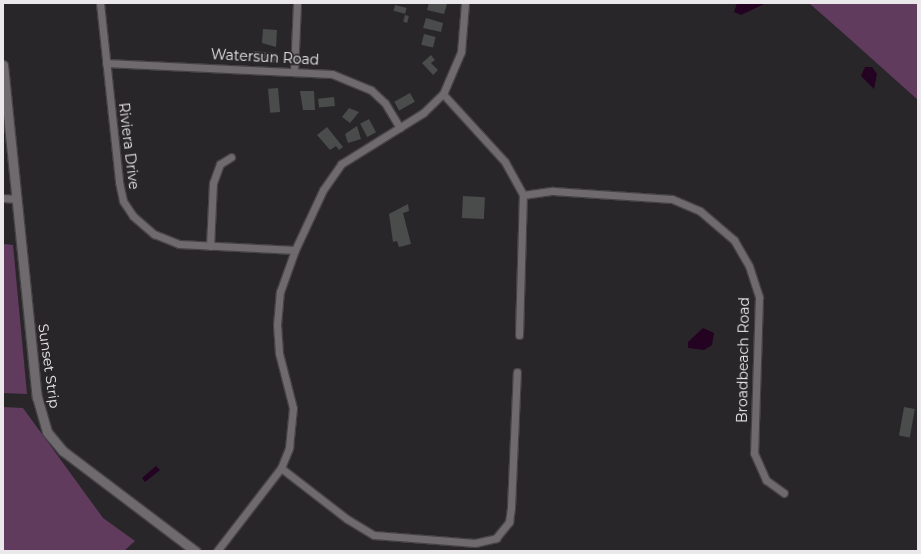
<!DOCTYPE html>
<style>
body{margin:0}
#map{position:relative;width:921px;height:554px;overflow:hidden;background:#292629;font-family:Montserrat,sans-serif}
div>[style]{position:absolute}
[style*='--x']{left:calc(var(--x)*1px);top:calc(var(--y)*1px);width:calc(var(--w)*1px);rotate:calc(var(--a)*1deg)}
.green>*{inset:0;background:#613b5e}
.water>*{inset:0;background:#230222}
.building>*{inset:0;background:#494c4a;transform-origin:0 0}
.roads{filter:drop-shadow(1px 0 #464346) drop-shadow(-1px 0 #464346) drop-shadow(0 1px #464346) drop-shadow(0 -1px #464346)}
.minor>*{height:7px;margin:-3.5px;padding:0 3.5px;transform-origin:3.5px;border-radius:3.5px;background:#6e6a6e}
.tertiary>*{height:9px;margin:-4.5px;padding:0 4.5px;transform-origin:4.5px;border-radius:4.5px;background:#6e6a6e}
span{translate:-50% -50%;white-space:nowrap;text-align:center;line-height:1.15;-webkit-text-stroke:3.5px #292629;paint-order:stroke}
.street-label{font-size:14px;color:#eae8ea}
.frame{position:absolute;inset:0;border:4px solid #eae8ea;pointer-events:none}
</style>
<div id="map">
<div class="green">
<div style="clip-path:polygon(809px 3px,918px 3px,918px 100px,842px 32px)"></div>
<div style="clip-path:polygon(3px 244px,13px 245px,27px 394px,3px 393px)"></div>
<div style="clip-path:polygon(3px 407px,23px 408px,103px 518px,135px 541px,124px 551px,3px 551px)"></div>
</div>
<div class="water">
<div style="clip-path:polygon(737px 3px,766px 3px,741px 15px,734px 12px)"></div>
<div style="clip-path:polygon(865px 67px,872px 67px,877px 74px,874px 89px,861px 76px)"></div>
<div style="clip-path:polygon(703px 328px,714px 333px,712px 345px,704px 350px,688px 348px,688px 342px)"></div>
<div style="clip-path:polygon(156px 466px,160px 470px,145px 482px,142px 478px)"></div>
</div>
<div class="building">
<div style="clip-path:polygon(429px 3px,447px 4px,444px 14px,427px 10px)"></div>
<div style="left:395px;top:5px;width:12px;height:6px;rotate:14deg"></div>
<div style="left:405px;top:15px;width:4px;height:7px;rotate:14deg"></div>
<div style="clip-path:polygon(426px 18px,443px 23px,441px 32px,423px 28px)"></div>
<div style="clip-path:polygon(263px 29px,277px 30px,276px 47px,262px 43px)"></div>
<div style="left:424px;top:34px;width:12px;height:11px;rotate:14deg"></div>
<div style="clip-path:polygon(253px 51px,277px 53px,276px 60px,273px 63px,253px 62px)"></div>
<div style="clip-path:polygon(431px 55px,435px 60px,431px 63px,438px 70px,433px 75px,422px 63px)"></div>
<div style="left:278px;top:88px;width:24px;height:10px;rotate:85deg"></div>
<div style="clip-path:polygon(300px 91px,314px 91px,315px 110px,303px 110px)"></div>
<div style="left:410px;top:93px;width:10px;height:18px;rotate:61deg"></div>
<div style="left:334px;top:97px;width:9px;height:16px;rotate:84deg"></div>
<div style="clip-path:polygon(349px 108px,359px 112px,350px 123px,342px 117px)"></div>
<div style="left:369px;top:119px;width:15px;height:10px;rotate:62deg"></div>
<div style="clip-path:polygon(357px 126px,361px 139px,348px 143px,345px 134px)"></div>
<div style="clip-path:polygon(327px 127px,343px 147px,339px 150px,336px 146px,330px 150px,317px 135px)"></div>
<div style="left:463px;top:196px;width:22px;height:22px;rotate:3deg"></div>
<div style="clip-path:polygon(408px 204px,409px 211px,403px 213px,411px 244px,399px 247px,397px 241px,393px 242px,389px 214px)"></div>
<div style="left:904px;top:407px;width:11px;height:29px;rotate:10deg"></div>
</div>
<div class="roads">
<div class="minor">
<div style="--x:100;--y:3;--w:180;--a:83.9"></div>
<div style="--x:119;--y:182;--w:19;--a:78"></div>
<div style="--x:123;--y:201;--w:18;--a:56"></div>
<div style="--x:133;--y:216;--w:28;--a:41"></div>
<div style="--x:154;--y:234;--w:27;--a:22"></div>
<div style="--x:179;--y:244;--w:116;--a:3"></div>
<div style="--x:106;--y:63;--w:226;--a:2.8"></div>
<div style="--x:332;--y:74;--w:42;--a:22.3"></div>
<div style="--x:371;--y:90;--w:19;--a:43"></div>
<div style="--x:385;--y:103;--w:29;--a:59"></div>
<div style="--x:294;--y:72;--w:69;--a:-87.5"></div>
<div style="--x:443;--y:94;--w:92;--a:47.6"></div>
<div style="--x:505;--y:162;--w:38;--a:61"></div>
<div style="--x:523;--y:195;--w:30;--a:-8"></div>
<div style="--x:553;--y:191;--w:119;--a:3.8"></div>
<div style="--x:672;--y:199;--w:30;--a:23"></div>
<div style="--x:700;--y:211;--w:45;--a:40.5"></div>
<div style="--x:734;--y:240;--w:30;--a:60"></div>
<div style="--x:749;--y:266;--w:33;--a:72"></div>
<div style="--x:759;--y:297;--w:156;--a:91.8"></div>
<div style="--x:754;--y:453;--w:30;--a:66"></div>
<div style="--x:766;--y:480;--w:22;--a:36"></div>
<div style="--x:3;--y:198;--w:13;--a:4"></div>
<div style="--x:210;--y:246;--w:63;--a:-87.3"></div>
<div style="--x:213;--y:183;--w:20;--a:-70"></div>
<div style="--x:220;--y:164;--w:13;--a:-32"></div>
<div style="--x:519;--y:335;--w:140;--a:-88.4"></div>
<div style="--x:281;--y:468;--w:83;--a:37.7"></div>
<div style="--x:347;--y:519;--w:31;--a:31"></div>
<div style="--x:374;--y:535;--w:101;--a:4.5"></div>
<div style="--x:475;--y:543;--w:22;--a:-13"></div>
<div style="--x:496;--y:538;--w:21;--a:-51"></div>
<div style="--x:509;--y:522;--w:15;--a:-82"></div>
<div style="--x:511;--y:507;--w:135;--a:-87.5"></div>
<div style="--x:217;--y:551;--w:105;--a:-52.4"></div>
<div style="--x:281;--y:468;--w:22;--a:-68"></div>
<div style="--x:289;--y:448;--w:40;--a:-84.3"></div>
<div style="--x:293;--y:408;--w:57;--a:-104.3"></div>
<div style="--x:279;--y:353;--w:28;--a:-94"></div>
<div style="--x:277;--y:325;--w:33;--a:-85"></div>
<div style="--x:280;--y:292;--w:45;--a:-70.3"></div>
<div style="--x:295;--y:250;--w:66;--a:-65"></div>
<div style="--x:323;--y:190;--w:32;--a:-55"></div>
<div style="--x:341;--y:164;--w:97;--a:-31.9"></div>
<div style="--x:423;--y:113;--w:28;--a:-44"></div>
<div style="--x:443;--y:94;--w:46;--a:-66.8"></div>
<div style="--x:461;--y:52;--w:49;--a:-85.3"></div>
</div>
<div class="tertiary">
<div style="--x:3;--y:65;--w:334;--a:84.2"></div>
<div style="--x:37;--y:397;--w:36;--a:74"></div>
<div style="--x:47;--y:432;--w:25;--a:50"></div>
<div style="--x:63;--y:451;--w:166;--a:37.1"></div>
</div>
</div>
<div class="street-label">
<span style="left:265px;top:57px;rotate:3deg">Watersun Road</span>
<span style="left:129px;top:146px;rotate:83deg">Riviera Drive</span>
<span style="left:743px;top:360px;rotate:-89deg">Broadbeach Road</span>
<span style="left:49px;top:366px;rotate:82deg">Sunset Strip</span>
</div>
<div class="frame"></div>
</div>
